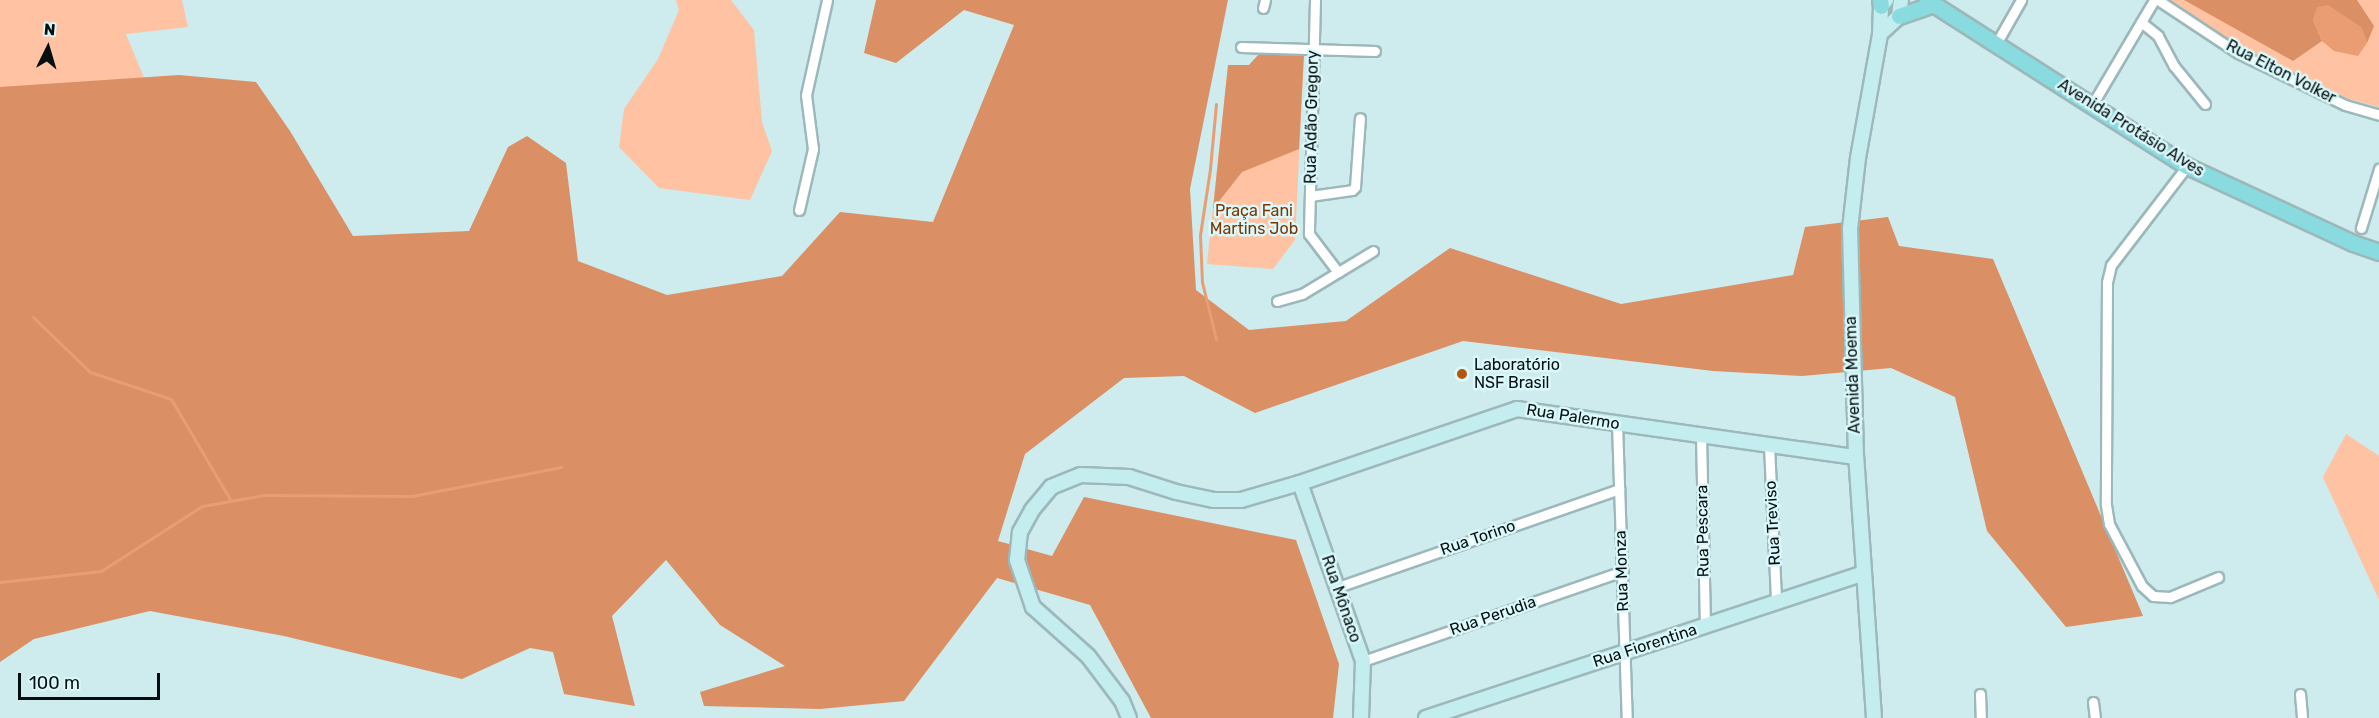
<!DOCTYPE html>
<meta charset="utf-8">
<style>
body{margin:0}
#map{position:relative;width:2379px;height:718px;overflow:hidden;background:#ceebed;font-family:Rubik,sans-serif}
div>[style]{position:absolute}
[style*='--x']{left:calc(var(--x)*1px);top:calc(var(--y)*1px);width:calc(var(--w)*1px);rotate:calc(var(--a)*1deg)}
.green>*{inset:0;background:#ffc2a2}
.forest>*{inset:0;background:#da8f65}
.water>*{inset:0;background:#ea9d73}
.stream>*{height:3px;margin:-1.5px;padding:0 1.5px;transform-origin:1.5px;border-radius:1.5px;background:#ea9d73}
.roads{filter:drop-shadow(2px 0 #9cb8ba) drop-shadow(-2px 0 #9cb8ba) drop-shadow(0 2px #9cb8ba) drop-shadow(0 -2px #9cb8ba)}
.street>*{height:9px;margin:-4.5px;padding:0 4.5px;transform-origin:4.5px;border-radius:4.5px;background:#fff}
.secondary>*{height:14px;margin:-7px;padding:0 7px;transform-origin:7px;border-radius:7px;background:#c4edf0}
.primary>*{height:15px;margin:-7.5px;padding:0 7.5px;transform-origin:7.5px;border-radius:7.5px;background:#89dbe0}
.dots>*{width:16px;height:16px;translate:-50% -50%;box-sizing:border-box;border:3px solid #dbf8fa;border-radius:50%}
span{translate:-50% -50%;white-space:nowrap;text-align:center;line-height:1.15;-webkit-text-stroke:5px #dbf8fa;paint-order:stroke}
.street-label{font-size:16px;color:#050f10}
.park-label{font-size:16px;color:#7a3603}
.poi-label{font-size:16px;color:#050f10}
.left{translate:0 -50%;text-align:left}
.north{position:absolute;left:18px;top:18px;width:60px;height:60px;-webkit-text-stroke:4px #dbf8fa;paint-order:stroke;rotate:5deg;font-size:16px;font-weight:700;line-height:24px;text-align:center;color:#050f10}
.north::after{content:'';display:block;margin:auto;width:21px;height:27px;background:#050f10;clip-path:polygon(50% 0,100% 100%,50% 72%,0 100%)}
.scale{position:absolute;left:18px;top:673px;width:142px;height:27px;box-sizing:border-box;border:3px solid #050f10;border-top:0;padding-left:8px;font-size:18px;line-height:21px;white-space:nowrap;color:#050f10;-webkit-text-stroke:4px #dbf8fa;paint-order:stroke}
</style>
<div id="map">
<div class="green">
<div style="clip-path:polygon(0 0,182px 0,188px 27px,126px 34px,144px 78px,5px 88px,0 87px)"></div>
<div style="clip-path:polygon(676px 0,731px 0,754px 30px,762px 122px,772px 151px,750px 200px,659px 188px,619px 147px,624px 109px,658px 59px,679px 10px)"></div>
<div style="clip-path:polygon(2169px 0,2379px 0,2379px 107px,2349px 99px,2247px 51px)"></div>
<div style="clip-path:polygon(1259px 54px,1304px 54px,1295px 240px,1273px 269px,1207px 264px,1228px 65px,1249px 65px)"></div>
<div style="clip-path:polygon(2346px 434px,2379px 456px,2379px 600px,2323px 477px)"></div>
</div>
<div class="forest">
<div style="clip-path:polygon(876px 0,1228px 0,1190px 189px,1196px 290px,1249px 330px,1346px 321px,1450px 248px,1621px 304px,1793px 275px,1805px 227px,1888px 217px,1899px 246px,1993px 259px,2143px 616px,2066px 627px,1987px 531px,1955px 397px,1891px 368px,1802px 376px,1713px 371px,1463px 341px,1255px 413px,1184px 376px,1124px 378px,1025px 454px,998px 541px,1052px 556px,1084px 497px,1296px 540px,1339px 664px,1333px 718px,1151px 718px,1090px 605px,997px 578px,904px 701px,820px 709px,704px 706px,700px 692px,785px 666px,720px 625px,666px 560px,612px 616px,635px 706px,564px 694px,553px 652px,530px 648px,462px 679px,284px 636px,150px 611px,34px 639px,0 662px,0 87px,179px 75px,256px 82px,290px 131px,353px 236px,469px 231px,508px 147px,527px 136px,566px 163px,578px 261px,667px 295px,782px 276px,840px 212px,933px 222px,1014px 25px,964px 10px,896px 63px,864px 53px)"></div>
<div style="clip-path:polygon(2184px 0,2357px 0,2374px 26px,2367px 43px,2361px 27px,2313px 20px,2322px 41px,2293px 61px)"></div>
<div style="clip-path:polygon(1259px 54px,1304px 54px,1299px 149px,1242px 172px,1213px 209px,1228px 65px,1249px 65px)"></div>
</div>
<div class="water">
<div style="clip-path:polygon(2328px 5px,2361px 27px,2367px 43px,2358px 56px,2334px 51px,2322px 41px,2313px 20px,2317px 7px)"></div>
</div>
<div class="stream">
<div style="--x:1216;--y:104;--w:65;--a:95.3"></div>
<div style="--x:1210;--y:169;--w:67;--a:98.6"></div>
<div style="--x:1200;--y:235;--w:47;--a:87.6"></div>
<div style="--x:1202;--y:282;--w:59;--a:76.2"></div>
<div style="--x:33;--y:317;--w:79;--a:44"></div>
<div style="--x:90;--y:372;--w:85;--a:18.4"></div>
<div style="--x:171;--y:399;--w:118;--a:59.5"></div>
<div style="--x:0;--y:582;--w:102;--a:-6.2"></div>
<div style="--x:101;--y:571;--w:120;--a:-32.8"></div>
<div style="--x:202;--y:506;--w:63;--a:-10.1"></div>
<div style="--x:264;--y:495;--w:148;--a:0.4"></div>
<div style="--x:412;--y:496;--w:152;--a:-11"></div>
</div>
<div class="roads">
<div class="street">
<div style="--x:1315;--y:0;--w:234;--a:91.5"></div>
<div style="--x:1309;--y:234;--w:48;--a:52.7"></div>
<div style="--x:2158;--y:0;--w:96;--a:33.5"></div>
<div style="--x:2238;--y:53;--w:119;--a:25.9"></div>
<div style="--x:2345;--y:105;--w:35;--a:16"></div>
<div style="--x:1263;--y:8;--w:8;--a:-76"></div>
<div style="--x:2141;--y:22;--w:22;--a:39"></div>
<div style="--x:2158;--y:36;--w:34;--a:62"></div>
<div style="--x:2174;--y:66;--w:49;--a:50.8"></div>
<div style="--x:1996;--y:44;--w:51;--a:-60.4"></div>
<div style="--x:1241;--y:47;--w:134;--a:1.7"></div>
<div style="--x:2092;--y:105;--w:122;--a:-59.4"></div>
<div style="--x:2187;--y:166;--w:125;--a:127.5"></div>
<div style="--x:2111;--y:265;--w:17;--a:103"></div>
<div style="--x:2107;--y:282;--w:223;--a:90.3"></div>
<div style="--x:2106;--y:505;--w:19;--a:81"></div>
<div style="--x:2109;--y:524;--w:70;--a:62"></div>
<div style="--x:2142;--y:586;--w:15;--a:42"></div>
<div style="--x:2153;--y:596;--w:17;--a:3"></div>
<div style="--x:2170;--y:597;--w:52;--a:-22.6"></div>
<div style="--x:1310;--y:196;--w:42;--a:-8.1"></div>
<div style="--x:1352;--y:190;--w:4;--a:-45"></div>
<div style="--x:1355;--y:187;--w:69;--a:-85.9"></div>
<div style="--x:799;--y:210;--w:63;--a:-77.1"></div>
<div style="--x:813;--y:149;--w:54;--a:-97.4"></div>
<div style="--x:806;--y:95;--w:97;--a:-77.5"></div>
<div style="--x:2361;--y:228;--w:62;--a:-73"></div>
<div style="--x:1277;--y:301;--w:26;--a:-16"></div>
<div style="--x:1302;--y:294;--w:83;--a:-31.2"></div>
<div style="--x:1617;--y:424;--w:294;--a:88.1"></div>
<div style="--x:1701;--y:435;--w:191;--a:88.8"></div>
<div style="--x:1769;--y:445;--w:156;--a:87.4"></div>
<div style="--x:1338;--y:587;--w:298;--a:-19.2"></div>
<div style="--x:1363;--y:661;--w:275;--a:-19.1"></div>
<div style="--x:1980;--y:694;--w:24;--a:88"></div>
<div style="--x:2300;--y:694;--w:24;--a:85"></div>
<div style="--x:2093;--y:702;--w:16;--a:83"></div>
</div>
<div class="secondary">
<div style="--x:1880;--y:34;--w:26;--a:-43"></div>
<div style="--x:1899;--y:16;--w:16;--a:-83"></div>
<div style="--x:1300;--y:483;--w:189;--a:70.5"></div>
<div style="--x:1363;--y:661;--w:57;--a:92"></div>
<div style="--x:1129;--y:718;--w:18;--a:-112"></div>
<div style="--x:1122;--y:701;--w:56;--a:-127.1"></div>
<div style="--x:1088;--y:656;--w:74;--a:-138.3"></div>
<div style="--x:1033;--y:607;--w:50;--a:-108.8"></div>
<div style="--x:1017;--y:560;--w:28;--a:-84"></div>
<div style="--x:1020;--y:532;--w:25;--a:-61"></div>
<div style="--x:1032;--y:510;--w:30;--a:-50"></div>
<div style="--x:1051;--y:487;--w:32;--a:-22"></div>
<div style="--x:1081;--y:475;--w:48;--a:2.4"></div>
<div style="--x:1129;--y:477;--w:49;--a:17.7"></div>
<div style="--x:1176;--y:492;--w:39;--a:12"></div>
<div style="--x:1214;--y:500;--w:27;--a:0"></div>
<div style="--x:1241;--y:500;--w:61;--a:-16.1"></div>
<div style="--x:1300;--y:483;--w:229;--a:-18.8"></div>
<div style="--x:1517;--y:409;--w:342;--a:8.1"></div>
<div style="--x:1426;--y:718;--w:461;--a:-18.3"></div>
<div style="--x:1874;--y:718;--w:262;--a:-93.9"></div>
<div style="--x:1856;--y:457;--w:228;--a:-91.5"></div>
<div style="--x:1850;--y:229;--w:71;--a:-83.6"></div>
<div style="--x:1858;--y:158;--w:126;--a:-79.9"></div>
<div style="--x:1880;--y:34;--w:28;--a:-88"></div>
<div style="--x:1881;--y:6;--w:8;--a:-50"></div>
</div>
<div class="primary">
<div style="--x:1880;--y:0;--w:6;--a:81"></div>
<div style="--x:1927;--y:0;--w:308;--a:32.6"></div>
<div style="--x:2187;--y:166;--w:183;--a:24.9"></div>
<div style="--x:2353;--y:243;--w:28;--a:19"></div>
<div style="--x:1899;--y:16;--w:36;--a:-19"></div>
</div>
</div>
<div class="dots">
<div style="left:1462px;top:374px;background:#b5560e"></div>
</div>
<div class="street-label">
<span style="left:2281px;top:72px;rotate:27deg">Rua Elton Volker</span>
<span style="left:1312px;top:117px;rotate:-89deg">Rua Adão Gregory</span>
<span style="left:2131px;top:128px;rotate:32deg">Avenida Protásio Alves</span>
<span style="left:1853px;top:375px;rotate:-92deg">Avenida Moema</span>
<span style="left:1573px;top:417px;rotate:9deg">Rua Palermo</span>
<span style="left:1773px;top:523px;rotate:-93deg">Rua Treviso</span>
<span style="left:1703px;top:531px;rotate:-91deg">Rua Pescara</span>
<span style="left:1478px;top:538px;rotate:-19deg">Rua Torino</span>
<span style="left:1622px;top:571px;rotate:-92deg">Rua Monza</span>
<span style="left:1341px;top:599px;rotate:71deg">Rua Mônaco</span>
<span style="left:1493px;top:616px;rotate:-19deg">Rua Perudia</span>
<span style="left:1645px;top:646px;rotate:-18deg">Rua Fiorentina</span>
</div>
<div class="park-label">
<span style="left:1254px;top:220px">Praça Fani<br>Martins Job</span>
</div>
<div class="poi-label">
<span class="left" style="left:1474px;top:374px">Laboratório<br>NSF Brasil</span>
</div>
<div class="north">N</div>
<div class="scale">100 m</div>
</div>
